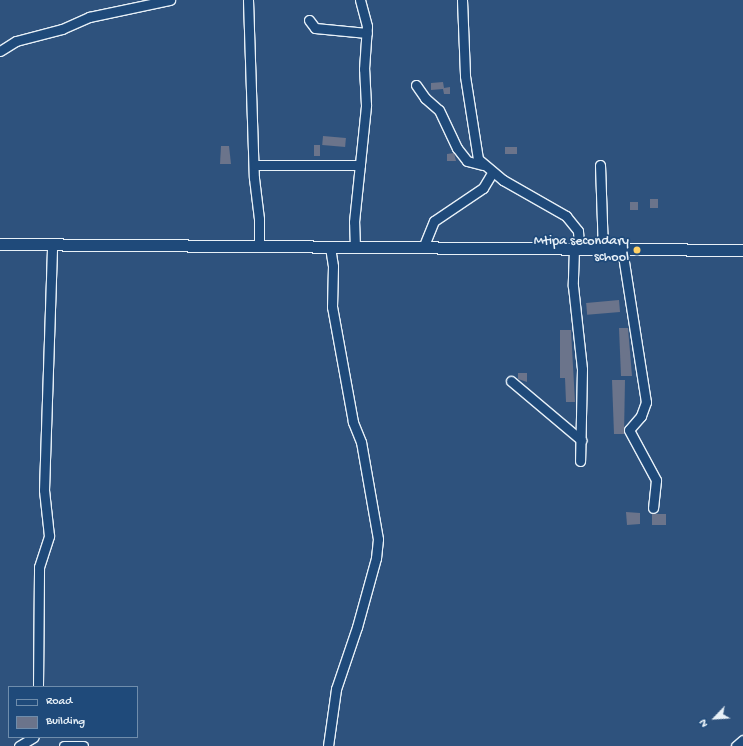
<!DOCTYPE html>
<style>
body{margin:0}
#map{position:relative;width:743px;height:746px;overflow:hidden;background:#2e527d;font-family:"Gochi Hand",sans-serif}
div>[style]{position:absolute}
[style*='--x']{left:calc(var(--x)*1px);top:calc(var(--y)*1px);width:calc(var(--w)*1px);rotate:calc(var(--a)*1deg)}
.building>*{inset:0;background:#6b748b;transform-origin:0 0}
.roads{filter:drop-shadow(1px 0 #e8f1f8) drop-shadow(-1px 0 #e8f1f8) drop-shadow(0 1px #e8f1f8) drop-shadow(0 -1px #e8f1f8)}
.minor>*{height:9px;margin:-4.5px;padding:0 4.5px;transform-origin:4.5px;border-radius:4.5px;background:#1f4a7a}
.major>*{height:11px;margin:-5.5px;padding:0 5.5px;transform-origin:5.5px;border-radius:5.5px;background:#1f4a7a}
.dots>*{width:11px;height:11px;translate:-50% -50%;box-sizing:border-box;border:2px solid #1f4a7a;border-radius:50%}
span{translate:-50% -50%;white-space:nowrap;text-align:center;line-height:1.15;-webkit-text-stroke:3.5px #1f4a7a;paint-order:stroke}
.poi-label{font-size:14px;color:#e8f1f8}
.right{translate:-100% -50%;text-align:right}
.legend{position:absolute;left:8px;top:686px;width:130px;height:52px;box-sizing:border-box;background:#1f4a7a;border:1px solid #6f8dac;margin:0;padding:5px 7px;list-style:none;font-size:12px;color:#e8f1f8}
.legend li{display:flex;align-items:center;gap:8px;height:20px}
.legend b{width:20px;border:1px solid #6f8dac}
.north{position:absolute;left:695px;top:698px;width:40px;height:40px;-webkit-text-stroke:3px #1f4a7a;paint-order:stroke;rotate:245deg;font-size:11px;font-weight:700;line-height:16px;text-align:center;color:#e8f1f8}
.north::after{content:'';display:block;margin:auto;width:14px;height:18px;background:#e8f1f8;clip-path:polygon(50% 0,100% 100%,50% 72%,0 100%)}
</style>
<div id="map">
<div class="building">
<div style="clip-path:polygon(443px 82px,444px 88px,450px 87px,450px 94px,444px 94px,443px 89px,431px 90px,431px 83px)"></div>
<div style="left:323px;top:136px;width:23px;height:9px;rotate:5deg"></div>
<div style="left:314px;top:145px;width:6px;height:11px"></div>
<div style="clip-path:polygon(221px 146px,229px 146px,231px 164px,220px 164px)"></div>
<div style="left:517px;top:147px;width:7px;height:12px;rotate:90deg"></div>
<div style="clip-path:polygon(454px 153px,456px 161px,447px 161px,447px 154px)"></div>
<div style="left:650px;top:199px;width:8px;height:9px"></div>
<div style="left:630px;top:202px;width:8px;height:8px"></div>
<div style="left:619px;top:300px;width:12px;height:33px;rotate:85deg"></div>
<div style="clip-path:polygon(619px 328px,628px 328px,632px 376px,621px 376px)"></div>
<div style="clip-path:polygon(560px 330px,571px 330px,575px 402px,566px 402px,565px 378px,560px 378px)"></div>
<div style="clip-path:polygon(518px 373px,527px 373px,527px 382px,518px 379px)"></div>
<div style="clip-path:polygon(612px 380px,625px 380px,624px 434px,614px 434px)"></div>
<div style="clip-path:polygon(626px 512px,640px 513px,640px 524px,627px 525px)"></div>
<div style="left:652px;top:514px;width:14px;height:11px"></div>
</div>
<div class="roads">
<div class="minor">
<div style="--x:248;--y:0;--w:178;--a:88.1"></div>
<div style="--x:254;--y:178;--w:41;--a:83"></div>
<div style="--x:259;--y:219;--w:28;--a:90"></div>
<div style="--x:462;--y:0;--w:76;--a:87.7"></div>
<div style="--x:465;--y:76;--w:84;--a:81.1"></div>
<div style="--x:478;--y:159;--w:33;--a:40"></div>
<div style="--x:503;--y:180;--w:73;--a:29.7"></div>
<div style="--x:566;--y:216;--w:19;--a:51"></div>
<div style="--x:578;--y:231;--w:14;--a:86"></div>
<div style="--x:579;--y:245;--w:6;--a:135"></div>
<div style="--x:309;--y:20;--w:10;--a:53"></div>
<div style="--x:315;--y:28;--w:52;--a:5.5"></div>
<div style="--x:0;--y:51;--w:19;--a:-32"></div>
<div style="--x:16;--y:41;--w:48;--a:-14.6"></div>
<div style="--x:62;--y:29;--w:30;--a:-24"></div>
<div style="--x:89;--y:17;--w:83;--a:-11.9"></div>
<div style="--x:416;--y:85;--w:16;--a:55"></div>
<div style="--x:425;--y:98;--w:18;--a:41"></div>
<div style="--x:439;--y:110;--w:42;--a:64.7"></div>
<div style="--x:457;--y:148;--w:16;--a:52"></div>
<div style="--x:467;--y:161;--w:16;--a:14"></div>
<div style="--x:255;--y:165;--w:105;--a:0"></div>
<div style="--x:600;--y:165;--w:84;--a:88"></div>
<div style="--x:355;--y:248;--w:26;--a:-92"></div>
<div style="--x:354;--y:222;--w:118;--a:-84.1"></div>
<div style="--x:366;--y:105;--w:36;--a:-93"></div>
<div style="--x:364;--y:69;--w:43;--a:-86"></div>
<div style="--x:367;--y:26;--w:27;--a:-105"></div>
<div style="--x:423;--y:248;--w:29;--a:-68"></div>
<div style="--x:434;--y:221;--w:59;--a:-34"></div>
<div style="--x:483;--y:188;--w:17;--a:-59"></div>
<div style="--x:574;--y:249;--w:37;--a:92"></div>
<div style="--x:573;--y:286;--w:83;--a:83.8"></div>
<div style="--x:582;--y:369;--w:92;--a:91.2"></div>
<div style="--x:622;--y:249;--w:155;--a:81.1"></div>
<div style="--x:646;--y:402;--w:15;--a:110"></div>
<div style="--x:641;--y:416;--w:18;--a:131"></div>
<div style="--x:629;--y:430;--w:57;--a:61.6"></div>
<div style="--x:656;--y:480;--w:28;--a:96"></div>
<div style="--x:511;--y:381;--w:92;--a:40.1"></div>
<div style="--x:38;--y:687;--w:120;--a:-89.5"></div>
<div style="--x:39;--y:567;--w:33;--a:-72"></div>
<div style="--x:49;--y:536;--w:46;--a:-96.2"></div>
<div style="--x:44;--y:490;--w:245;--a:-88.1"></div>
<div style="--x:19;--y:746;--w:17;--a:-31"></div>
<div style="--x:64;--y:746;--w:19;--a:0"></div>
<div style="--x:328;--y:746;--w:58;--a:-82"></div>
<div style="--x:336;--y:689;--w:65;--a:-71.3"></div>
<div style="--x:357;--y:627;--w:72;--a:-74.6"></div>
<div style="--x:376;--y:558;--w:19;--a:-84"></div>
<div style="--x:378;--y:539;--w:98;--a:-99.9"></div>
<div style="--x:361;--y:442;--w:22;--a:-112"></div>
<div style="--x:353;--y:422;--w:117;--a:-100.3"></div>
<div style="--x:332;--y:307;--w:41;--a:-88.6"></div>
<div style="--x:333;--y:266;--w:18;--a:-99"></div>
<div style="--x:736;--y:746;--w:9;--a:-41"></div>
</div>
<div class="major">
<div style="--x:0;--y:244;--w:743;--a:0.46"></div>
</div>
</div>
<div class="dots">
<div style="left:637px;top:250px;background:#ffd166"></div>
</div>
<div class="poi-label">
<span class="right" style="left:629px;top:250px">Mtipa secondary<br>school</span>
</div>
<ul class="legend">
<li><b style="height:5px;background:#1f4a7a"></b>Road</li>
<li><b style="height:11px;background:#6b748b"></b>Building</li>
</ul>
<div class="north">N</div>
</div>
